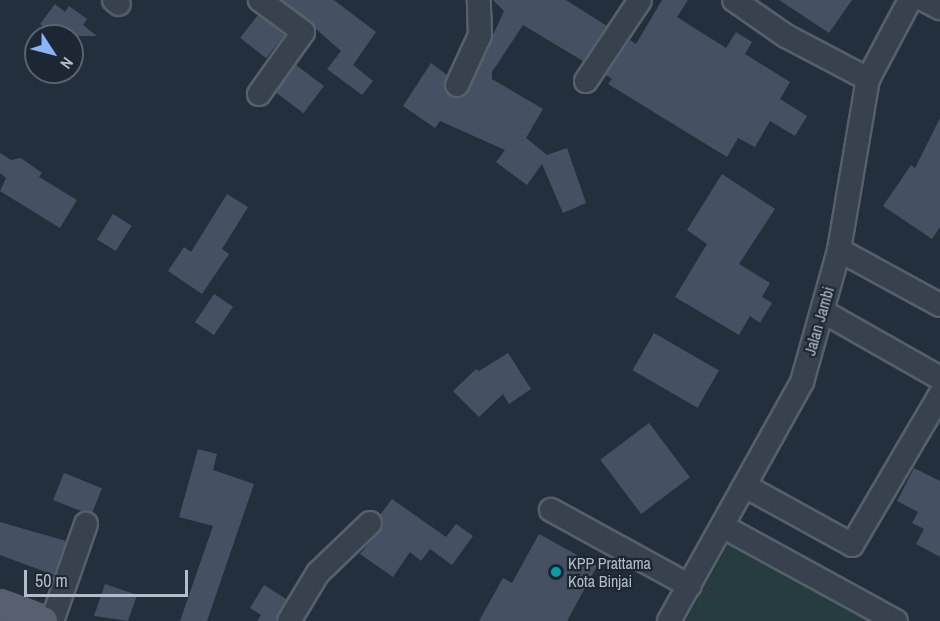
<!DOCTYPE html>
<style>
body{margin:0}
#map{position:relative;width:940px;height:621px;overflow:hidden;background:#242f3e;font-family:"Archivo Narrow",sans-serif}
div>[style]{position:absolute}
[style*='--x']{left:calc(var(--x)*1px);top:calc(var(--y)*1px);width:calc(var(--w)*1px);rotate:calc(var(--a)*1deg)}
.green>*{inset:0;background:#263c3f}
.building>*{inset:0;background:#455162;transform-origin:0 0}
.roads{filter:drop-shadow(2px 0 #565f6c) drop-shadow(-2px 0 #565f6c) drop-shadow(0 2px #565f6c) drop-shadow(0 -2px #565f6c)}
.minor>*{height:22px;margin:-11px;padding:0 11px;transform-origin:11px;border-radius:11px;background:#38414e}
.major>*{height:28px;margin:-14px;padding:0 14px;transform-origin:14px;border-radius:14px;background:#56606e}
.dots>*{width:16px;height:16px;translate:-50% -50%;box-sizing:border-box;border:3px solid #1d2633;border-radius:50%}
span{translate:-50% -50%;white-space:nowrap;text-align:center;line-height:1.15;-webkit-text-stroke:4.5px #1d2633;paint-order:stroke}
.street-label{font-size:16px;color:#b4bcc9}
.poi-label{font-size:16px;color:#b4bcc9}
.left{translate:0 -50%;text-align:left}
.north{position:absolute;left:24px;top:24px;width:60px;height:60px;box-sizing:border-box;background:#1d2633;border:2px solid #59626f;border-radius:50%;rotate:126deg;font-size:16px;font-weight:700;line-height:24px;text-align:center;color:#b4bcc9}
.north::after{content:'';display:block;margin:auto;width:21px;height:27px;background:#8ab4f8;clip-path:polygon(50% 0,100% 100%,50% 72%,0 100%)}
.scale{position:absolute;left:24px;top:570px;width:164px;height:27px;box-sizing:border-box;border:3px solid #b4bcc9;border-top:0;padding-left:8px;font-size:18px;line-height:21px;white-space:nowrap;color:#b4bcc9;-webkit-text-stroke:4px #1d2633;paint-order:stroke}
</style>
<div id="map">
<div class="green">
<div style="clip-path:polygon(731px 539px,878px 621px,686px 621px)"></div>
</div>
<div class="building">
<div style="clip-path:polygon(283px 0,334px 0,376px 32px,353px 65px,373px 81px,362px 95px,327px 69px,341px 51px)"></div>
<div style="clip-path:polygon(493px 0,566px 0,607px 26px,583px 61px,523px 25px,492px 72px,492px 79px,543px 109px,526px 138px,547px 155px,567px 148px,586px 203px,563px 213px,542px 164px,527px 185px,496px 162px,505px 150px,440px 121px,435px 128px,403px 106px,431px 63px,447px 75px,446px 93px,458px 98px,465px 96px,504px 11px)"></div>
<div style="clip-path:polygon(662px 0,688px 0,677px 17px,726px 48px,736px 32px,752px 42px,745px 54px,790px 82px,780px 99px,807px 116px,795px 136px,770px 121px,755px 147px,738px 138px,727px 157px,608px 84px,612px 79px,606px 75px,630px 40px,636px 44px)"></div>
<div style="clip-path:polygon(779px 0,852px 0,829px 33px)"></div>
<div style="clip-path:polygon(55px 4px,65px 12px,69px 6px,87px 19px,83px 25px,97px 36px,57px 36px,40px 24px)"></div>
<div style="left:258px;top:15px;width:33px;height:29px;rotate:38deg"></div>
<div style="left:296px;top:65px;width:35px;height:34px;rotate:37deg"></div>
<div style="clip-path:polygon(940px 118px,940px 227px,932px 239px,883px 206px,911px 165px,915px 168px)"></div>
<div style="clip-path:polygon(0 153px,11px 160px,21px 158px,42px 173px,39px 177px,77px 200px,60px 228px,0 191px,6px 178px,0 173px)"></div>
<div style="clip-path:polygon(722px 174px,775px 209px,739px 264px,770px 283px,762px 297px,772px 303px,760px 323px,750px 316px,739px 335px,675px 297px,707px 244px,687px 230px)"></div>
<div style="clip-path:polygon(227px 194px,248px 207px,222px 249px,229px 254px,202px 294px,168px 271px,184px 247px,191px 252px)"></div>
<div style="left:113px;top:214px;width:22px;height:30px;rotate:32deg"></div>
<div style="left:214px;top:294px;width:23px;height:34px;rotate:34deg"></div>
<div style="left:654px;top:333px;width:75px;height:43px;rotate:30deg"></div>
<div style="clip-path:polygon(508px 353px,531px 389px,509px 404px,503px 394px,479px 417px,453px 391px,476px 369px,479px 371px)"></div>
<div style="left:649px;top:423px;width:68px;height:61px;rotate:53deg"></div>
<div style="clip-path:polygon(198px 449px,217px 454px,213px 470px,254px 484px,207px 621px,180px 621px,213px 526px,179px 517px)"></div>
<div style="clip-path:polygon(914px 468px,940px 481px,940px 557px,916px 544px,924px 529px,912px 523px,918px 512px,897px 501px)"></div>
<div style="left:64px;top:473px;width:41px;height:29px;rotate:22deg"></div>
<div style="clip-path:polygon(392px 499px,446px 537px,456px 524px,473px 536px,452px 565px,430px 549px,421px 561px,410px 552px,393px 577px,360px 554px,383px 527px,380px 515px)"></div>
<div style="clip-path:polygon(0 522px,66px 541px,54px 575px,0 555px)"></div>
<div style="clip-path:polygon(539px 534px,597px 566px,567px 621px,479px 621px,503px 578px,512px 583px)"></div>
<div style="clip-path:polygon(105px 584px,137px 595px,128px 621px,94px 616px)"></div>
<div style="clip-path:polygon(264px 585px,286px 599px,276px 621px,257px 621px,261px 615px,250px 608px)"></div>
</div>
<div class="roads">
<div class="minor">
<div style="--x:114;--y:0;--w:6;--a:39"></div>
<div style="--x:734;--y:0;--w:63;--a:34.7"></div>
<div style="--x:786;--y:36;--w:93;--a:27.7"></div>
<div style="--x:924;--y:0;--w:18;--a:27"></div>
<div style="--x:586;--y:81;--w:97;--a:-56.3"></div>
<div style="--x:457;--y:85;--w:55;--a:-65.3"></div>
<div style="--x:480;--y:35;--w:35;--a:-92"></div>
<div style="--x:259;--y:94;--w:76;--a:-54.6"></div>
<div style="--x:303;--y:32;--w:54;--a:-143.3"></div>
<div style="--x:839;--y:250;--w:115;--a:28.6"></div>
<div style="--x:822;--y:311;--w:136;--a:29.6"></div>
<div style="--x:747;--y:487;--w:120;--a:28.9"></div>
<div style="--x:852;--y:545;--w:174;--a:-59.6"></div>
<div style="--x:551;--y:510;--w:158;--a:28.7"></div>
<div style="--x:724;--y:527;--w:196;--a:28.7"></div>
<div style="--x:52;--y:621;--w:103;--a:-70.7"></div>
<div style="--x:289;--y:621;--w:56;--a:-58.9"></div>
<div style="--x:318;--y:573;--w:72;--a:-43.9"></div>
<div style="--x:669;--y:621;--w:274;--a:-60.9"></div>
<div style="--x:802;--y:382;--w:137;--a:-74.3"></div>
<div style="--x:839;--y:250;--w:173;--a:-80.4"></div>
<div style="--x:868;--y:79;--w:89;--a:-62"></div>
</div>
<div class="major">
<div style="--x:0;--y:605;--w:46;--a:20.4"></div>
</div>
</div>
<div class="dots">
<div style="left:556px;top:572px;background:#0f9aa8"></div>
</div>
<div class="street-label">
<span style="left:819px;top:321px;rotate:-74deg">Jalan Jambi</span>
</div>
<div class="poi-label">
<span class="left" style="left:568px;top:572px">KPP Prattama<br>Kota Binjai</span>
</div>
<div class="north">N</div>
<div class="scale">50 m</div>
</div>
